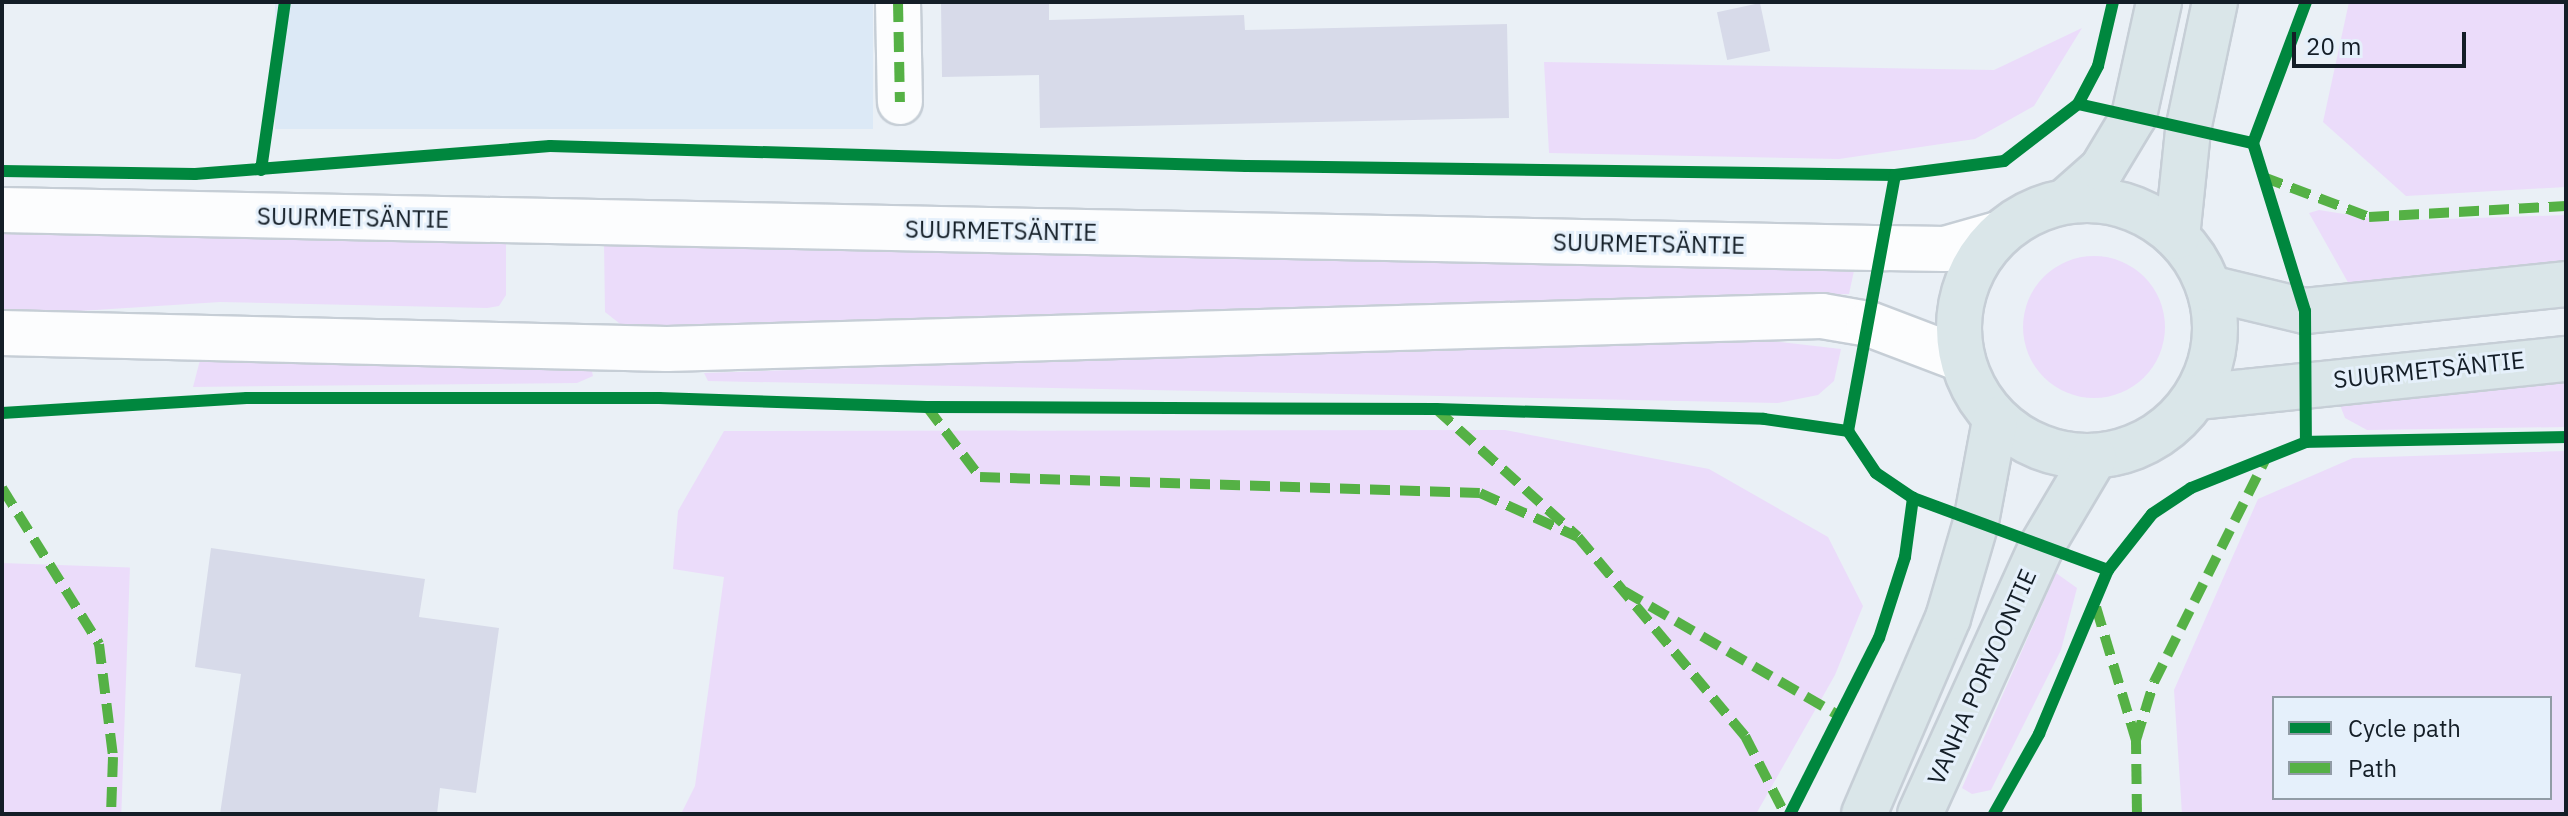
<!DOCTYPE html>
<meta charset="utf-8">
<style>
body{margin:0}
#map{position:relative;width:2568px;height:816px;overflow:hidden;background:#eaf0f6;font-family:"IBM Plex Sans",sans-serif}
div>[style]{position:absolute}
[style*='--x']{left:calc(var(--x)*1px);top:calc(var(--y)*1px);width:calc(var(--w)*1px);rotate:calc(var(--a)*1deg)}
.built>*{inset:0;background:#dce9f6;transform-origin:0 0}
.green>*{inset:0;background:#ebdcfa;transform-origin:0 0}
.round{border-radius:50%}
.building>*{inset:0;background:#d7dae9;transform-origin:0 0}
.roads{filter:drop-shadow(2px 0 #c6ced6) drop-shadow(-2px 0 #c6ced6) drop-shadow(0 2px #c6ced6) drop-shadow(0 -2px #c6ced6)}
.street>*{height:44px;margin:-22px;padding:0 22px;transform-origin:22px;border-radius:22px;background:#fcfdfe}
.secondary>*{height:44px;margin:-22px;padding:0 22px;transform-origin:22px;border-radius:22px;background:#fcfdfe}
.primary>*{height:44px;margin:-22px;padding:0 22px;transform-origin:22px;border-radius:22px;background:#dae6e9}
.primary>.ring{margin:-22px;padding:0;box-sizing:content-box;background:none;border:44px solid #dae6e9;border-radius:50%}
.quiet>*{height:10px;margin-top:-5px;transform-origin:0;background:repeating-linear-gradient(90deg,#55b145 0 20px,transparent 0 30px)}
.cycleway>*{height:12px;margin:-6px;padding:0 6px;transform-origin:6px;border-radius:6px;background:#00873e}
span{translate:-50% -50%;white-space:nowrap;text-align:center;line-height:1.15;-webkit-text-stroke:6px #e5f0fb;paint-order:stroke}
.street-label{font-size:24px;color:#141e27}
.frame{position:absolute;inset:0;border:4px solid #141e27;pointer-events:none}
.legend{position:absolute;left:2272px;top:696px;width:280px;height:104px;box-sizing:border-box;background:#e5f0fb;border:2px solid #919ca6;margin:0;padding:10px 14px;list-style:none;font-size:24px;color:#141e27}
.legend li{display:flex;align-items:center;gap:16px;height:40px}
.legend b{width:40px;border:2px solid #919ca6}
.scale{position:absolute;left:2292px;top:32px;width:174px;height:36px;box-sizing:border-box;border:4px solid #141e27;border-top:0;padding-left:10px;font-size:24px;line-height:28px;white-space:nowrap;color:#141e27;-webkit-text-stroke:6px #e5f0fb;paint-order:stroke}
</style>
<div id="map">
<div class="built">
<div style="left:275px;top:2px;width:598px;height:127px"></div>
</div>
<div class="green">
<div style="clip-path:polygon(2349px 2px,2566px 2px,2566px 187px,2406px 196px,2323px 122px)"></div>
<div style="clip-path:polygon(2082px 28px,2034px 106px,1975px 139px,1839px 159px,1549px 153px,1544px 62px,1994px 70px)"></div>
<div style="clip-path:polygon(2319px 210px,2388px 221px,2566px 215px,2566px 265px,2350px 286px,2309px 213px)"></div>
<div style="clip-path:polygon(2px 233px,506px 242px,506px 295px,499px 306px,487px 308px,220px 302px,2px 316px)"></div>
<div style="clip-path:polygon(604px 243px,1462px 263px,1855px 266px,1849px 294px,624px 327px,605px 312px)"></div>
<div class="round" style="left:2023px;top:256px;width:142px;height:142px"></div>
<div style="clip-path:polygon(1745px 338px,1841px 349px,1834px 381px,1818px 395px,1778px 403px,708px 381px,704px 373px)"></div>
<div style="clip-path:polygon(200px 360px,591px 367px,593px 376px,577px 383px,193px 387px)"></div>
<div style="clip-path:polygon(2566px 376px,2566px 427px,2367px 430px,2345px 418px,2338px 400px)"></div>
<div style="clip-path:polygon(1505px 430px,1709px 469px,1828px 537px,1863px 606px,1835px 675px,1756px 814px,681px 814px,695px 786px,724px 577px,673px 569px,678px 511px,724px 431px)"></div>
<div style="clip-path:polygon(evenodd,2566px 451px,2566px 814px,2182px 814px,2174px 690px,2258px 499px,2353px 458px,2566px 451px,2274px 698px,2550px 698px,2550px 798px,2274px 798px,2274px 698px)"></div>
<div style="left:2px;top:563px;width:128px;height:251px;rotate:2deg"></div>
<div style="clip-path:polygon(2056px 573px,2077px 588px,2061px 650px,1991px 790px,1972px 794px,1962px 788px)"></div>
</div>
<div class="building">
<div style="clip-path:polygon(941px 2px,1049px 2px,1049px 20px,1244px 15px,1245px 30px,1507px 24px,1509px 118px,1040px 128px,1039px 75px,942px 77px)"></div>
<div style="left:1760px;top:3px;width:49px;height:44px;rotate:78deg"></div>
<div style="clip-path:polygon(211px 548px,425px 579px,419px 617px,499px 628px,476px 793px,440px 788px,437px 814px,220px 814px,241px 674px,195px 667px)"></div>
</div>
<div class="roads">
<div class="street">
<div style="--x:898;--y:2;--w:100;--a:88.9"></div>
</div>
<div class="secondary">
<div style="--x:2;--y:210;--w:1884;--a:1.16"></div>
<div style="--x:1886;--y:248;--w:59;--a:1"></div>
<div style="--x:1945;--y:249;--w:55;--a:-15.8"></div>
<div style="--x:2;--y:333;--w:665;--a:1.38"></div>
<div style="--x:667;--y:349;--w:1155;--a:-1.64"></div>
<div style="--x:1822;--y:316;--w:48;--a:9.7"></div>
<div style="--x:1869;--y:324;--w:98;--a:20.8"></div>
</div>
<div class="primary">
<div class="ring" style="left:1959px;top:200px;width:212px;height:212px"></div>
<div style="--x:2066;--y:201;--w:48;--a:-41.6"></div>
<div style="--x:2102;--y:169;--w:62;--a:-58.9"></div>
<div style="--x:2134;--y:116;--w:117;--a:-77.6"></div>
<div style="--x:2177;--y:237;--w:108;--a:-84.1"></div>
<div style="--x:2188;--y:130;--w:131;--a:-78.1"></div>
<div style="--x:2209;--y:288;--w:99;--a:13.5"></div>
<div style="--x:2305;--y:311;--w:262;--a:-5.9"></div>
<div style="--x:2197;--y:397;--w:371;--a:-5.9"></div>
<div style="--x:1864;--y:814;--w:213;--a:-66.8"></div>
<div style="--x:1948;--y:618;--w:100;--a:-73.7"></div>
<div style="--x:1976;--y:522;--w:104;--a:-79.4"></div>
<div style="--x:1920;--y:814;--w:291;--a:-65.6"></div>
<div style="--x:2040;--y:549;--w:106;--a:-59.3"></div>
</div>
</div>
<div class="quiet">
<div style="--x:898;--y:2;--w:100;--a:88.9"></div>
<div style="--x:2263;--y:177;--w:113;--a:20.7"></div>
<div style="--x:2369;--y:217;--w:197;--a:-3.2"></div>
<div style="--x:927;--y:407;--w:88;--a:52.9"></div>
<div style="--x:980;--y:477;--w:500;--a:1.83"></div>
<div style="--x:1480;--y:493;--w:107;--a:24.2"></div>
<div style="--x:1436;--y:409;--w:191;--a:42"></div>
<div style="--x:1578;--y:537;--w:260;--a:50"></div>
<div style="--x:1745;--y:736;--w:88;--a:62.9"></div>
<div style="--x:2;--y:488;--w:184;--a:58.1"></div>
<div style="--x:99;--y:644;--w:114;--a:82.9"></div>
<div style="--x:113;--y:757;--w:57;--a:92"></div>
<div style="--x:1624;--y:591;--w:251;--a:30.1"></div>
<div style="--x:2096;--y:607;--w:139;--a:73.3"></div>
<div style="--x:2137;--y:814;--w:74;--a:-90.8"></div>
<div style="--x:2136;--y:740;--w:61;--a:-72.8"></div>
<div style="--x:2154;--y:682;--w:248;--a:-63.4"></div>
</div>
<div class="cycleway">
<div style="--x:2306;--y:2;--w:151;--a:110.6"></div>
<div style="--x:2253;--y:143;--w:176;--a:72.8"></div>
<div style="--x:2305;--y:311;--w:131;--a:89.6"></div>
<div style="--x:2078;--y:104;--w:43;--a:-62.2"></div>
<div style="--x:2098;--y:66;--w:66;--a:-76.8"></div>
<div style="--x:261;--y:170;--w:170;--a:-81.9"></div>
<div style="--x:2;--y:171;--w:193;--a:0.9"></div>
<div style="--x:195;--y:174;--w:356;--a:-4.5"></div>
<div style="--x:550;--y:146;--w:696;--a:1.65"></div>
<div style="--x:1246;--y:166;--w:649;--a:0.79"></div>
<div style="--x:1895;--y:175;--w:110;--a:-7.3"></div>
<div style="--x:2004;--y:161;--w:93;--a:-37.6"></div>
<div style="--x:2078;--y:104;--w:179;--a:12.6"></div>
<div style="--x:1895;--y:175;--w:260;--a:100.4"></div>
<div style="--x:1848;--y:431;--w:50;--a:56.3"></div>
<div style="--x:1876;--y:473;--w:45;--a:34"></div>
<div style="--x:1913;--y:498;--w:208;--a:20.3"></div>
<div style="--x:2;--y:413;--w:245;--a:-3.5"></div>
<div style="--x:247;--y:398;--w:412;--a:0"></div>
<div style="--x:659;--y:398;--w:268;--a:1.9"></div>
<div style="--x:927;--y:407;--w:509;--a:0.23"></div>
<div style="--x:1436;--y:409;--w:328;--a:1.7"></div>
<div style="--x:1764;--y:419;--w:85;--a:8.1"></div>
<div style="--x:1790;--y:814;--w:197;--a:-63.2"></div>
<div style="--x:1879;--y:638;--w:85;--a:-72.2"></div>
<div style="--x:1905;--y:557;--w:60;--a:-82.3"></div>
<div style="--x:1994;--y:814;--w:92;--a:-60.6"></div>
<div style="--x:2039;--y:734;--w:178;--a:-67.2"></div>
<div style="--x:2108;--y:570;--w:71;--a:-51.8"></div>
<div style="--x:2152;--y:514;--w:47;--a:-33.7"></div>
<div style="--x:2191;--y:488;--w:124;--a:-21.8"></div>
<div style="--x:2306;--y:442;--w:260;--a:-1.1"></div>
</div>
<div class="street-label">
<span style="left:353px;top:218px;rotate:1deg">SUURMETSÄNTIE</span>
<span style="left:1001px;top:231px;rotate:1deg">SUURMETSÄNTIE</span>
<span style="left:1649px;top:244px;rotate:1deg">SUURMETSÄNTIE</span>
<span style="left:2429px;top:370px;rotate:-6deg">SUURMETSÄNTIE</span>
<span style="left:1982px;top:677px;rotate:-66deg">VANHA PORVOONTIE</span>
</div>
<div class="frame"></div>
<ul class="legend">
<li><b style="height:10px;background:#00873e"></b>Cycle path</li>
<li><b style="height:10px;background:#55b145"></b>Path</li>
</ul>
<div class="scale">20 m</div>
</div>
